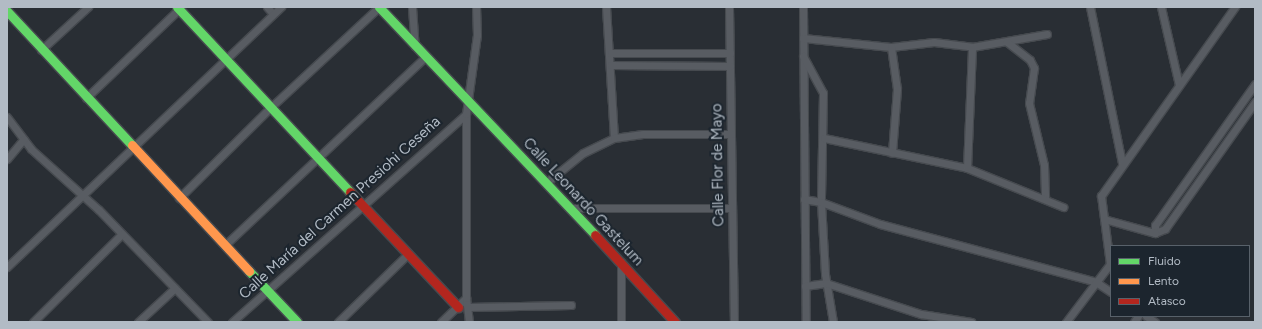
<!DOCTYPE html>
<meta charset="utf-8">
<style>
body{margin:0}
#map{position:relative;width:1262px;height:329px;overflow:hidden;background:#292e34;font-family:Figtree,sans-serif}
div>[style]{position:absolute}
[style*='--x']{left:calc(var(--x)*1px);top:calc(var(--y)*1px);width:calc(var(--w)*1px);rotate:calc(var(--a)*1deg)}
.roads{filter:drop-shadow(1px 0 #464a4f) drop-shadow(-1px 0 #464a4f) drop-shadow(0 1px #464a4f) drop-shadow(0 -1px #464a4f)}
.street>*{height:7px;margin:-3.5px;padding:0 3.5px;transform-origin:3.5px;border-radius:3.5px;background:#585c62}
.fast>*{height:9px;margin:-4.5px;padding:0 4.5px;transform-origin:4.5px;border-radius:4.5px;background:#63d668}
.slow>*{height:9px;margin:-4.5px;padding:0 4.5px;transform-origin:4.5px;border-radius:4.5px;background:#ff974d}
.jam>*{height:9px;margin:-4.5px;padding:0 4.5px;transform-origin:4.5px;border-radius:4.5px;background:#b3261e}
span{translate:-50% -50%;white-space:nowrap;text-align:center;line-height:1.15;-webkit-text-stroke:4px #1c252e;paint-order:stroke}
.street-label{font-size:15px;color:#b2bbc5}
.frame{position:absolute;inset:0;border:8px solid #b2bbc5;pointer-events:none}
.legend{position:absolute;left:1110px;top:245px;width:140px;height:72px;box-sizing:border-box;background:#1c252e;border:1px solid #58616a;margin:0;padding:5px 7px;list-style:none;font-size:12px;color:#b2bbc5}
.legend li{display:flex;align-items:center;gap:8px;height:20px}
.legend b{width:20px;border:1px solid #58616a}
</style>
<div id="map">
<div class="roads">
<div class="street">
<div style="--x:267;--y:7;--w:9;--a:49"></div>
<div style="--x:412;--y:7;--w:39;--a:86"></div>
<div style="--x:606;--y:7;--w:131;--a:86.5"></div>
<div style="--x:729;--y:7;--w:315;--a:89.1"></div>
<div style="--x:803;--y:7;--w:315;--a:89.5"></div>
<div style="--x:1090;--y:7;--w:159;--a:78.4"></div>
<div style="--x:1161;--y:7;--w:80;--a:77"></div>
<div style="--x:803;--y:38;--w:88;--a:5.8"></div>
<div style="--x:891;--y:47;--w:43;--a:-6.6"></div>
<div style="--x:934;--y:42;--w:38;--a:7"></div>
<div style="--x:972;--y:47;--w:76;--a:-9.8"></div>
<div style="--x:1007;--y:42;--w:29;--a:38"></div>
<div style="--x:1030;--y:60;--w:9;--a:63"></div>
<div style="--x:1034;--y:68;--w:35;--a:98"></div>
<div style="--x:1029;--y:103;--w:64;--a:76.4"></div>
<div style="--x:1044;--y:165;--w:34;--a:88"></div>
<div style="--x:891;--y:47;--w:42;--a:81.9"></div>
<div style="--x:897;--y:89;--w:64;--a:94.5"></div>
<div style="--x:41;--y:50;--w:64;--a:-42.5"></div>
<div style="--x:611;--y:53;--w:119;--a:0"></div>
<div style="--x:803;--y:56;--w:42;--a:61.6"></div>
<div style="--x:823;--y:93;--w:109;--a:91.1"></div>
<div style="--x:821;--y:202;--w:72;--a:86.8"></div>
<div style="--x:825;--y:274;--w:49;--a:80.5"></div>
<div style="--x:611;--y:65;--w:119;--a:0.5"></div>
<div style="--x:1255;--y:84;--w:173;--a:125.3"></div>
<div style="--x:1155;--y:225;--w:8;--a:90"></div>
<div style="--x:1155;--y:233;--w:11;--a:-22"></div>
<div style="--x:1165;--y:229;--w:156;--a:-54.7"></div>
<div style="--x:86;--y:98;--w:129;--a:-43.7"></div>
<div style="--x:7;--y:117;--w:40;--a:53"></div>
<div style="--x:31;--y:149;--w:91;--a:41.9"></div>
<div style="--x:99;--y:210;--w:156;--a:45.8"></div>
<div style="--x:824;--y:138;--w:146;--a:11.8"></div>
<div style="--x:967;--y:168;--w:104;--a:22.1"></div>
<div style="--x:7;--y:159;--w:26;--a:-50"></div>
<div style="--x:967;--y:168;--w:121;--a:-87.6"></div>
<div style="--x:547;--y:182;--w:46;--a:-38.9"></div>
<div style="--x:583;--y:153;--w:34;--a:-26"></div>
<div style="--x:614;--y:138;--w:29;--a:-8"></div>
<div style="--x:643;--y:134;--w:88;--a:0"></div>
<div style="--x:179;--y:198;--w:129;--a:-44.7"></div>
<div style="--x:271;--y:107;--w:147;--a:-42.8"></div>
<div style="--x:804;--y:199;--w:17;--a:10"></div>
<div style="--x:821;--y:202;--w:63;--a:20.4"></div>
<div style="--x:880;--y:224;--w:224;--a:15"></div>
<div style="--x:1096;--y:282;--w:18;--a:34"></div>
<div style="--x:572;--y:208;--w:160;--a:0"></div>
<div style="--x:1104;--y:219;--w:53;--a:15.4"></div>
<div style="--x:225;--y:245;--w:274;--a:-43.2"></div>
<div style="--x:621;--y:262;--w:60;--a:90"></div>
<div style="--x:7;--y:267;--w:378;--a:-43.5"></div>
<div style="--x:805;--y:286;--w:21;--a:-8"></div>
<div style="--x:826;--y:283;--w:100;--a:18.1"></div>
<div style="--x:921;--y:314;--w:51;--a:9.1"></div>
<div style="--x:468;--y:307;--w:103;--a:-1.1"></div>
<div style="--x:1146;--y:316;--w:11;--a:34"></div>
<div style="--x:33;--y:322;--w:125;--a:-44.7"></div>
<div style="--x:138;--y:322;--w:50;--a:-42.6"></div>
<div style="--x:232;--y:322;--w:313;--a:-41.6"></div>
<div style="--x:338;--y:322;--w:96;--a:-44.2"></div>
<div style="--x:441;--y:322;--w:35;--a:-44"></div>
<div style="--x:469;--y:322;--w:24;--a:-97"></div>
<div style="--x:466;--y:298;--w:184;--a:-90"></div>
<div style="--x:466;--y:114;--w:80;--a:-82.1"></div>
<div style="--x:477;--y:35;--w:28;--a:-92"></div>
<div style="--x:1066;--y:322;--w:73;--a:-52.8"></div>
<div style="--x:1110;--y:264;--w:69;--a:-97.5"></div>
<div style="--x:1101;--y:196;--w:232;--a:-54.7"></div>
<div style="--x:1134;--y:322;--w:7;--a:-56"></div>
</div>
<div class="fast">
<div style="--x:177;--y:7;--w:253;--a:46.9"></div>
<div style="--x:379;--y:7;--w:314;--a:46.5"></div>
<div style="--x:7;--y:11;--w:183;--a:47"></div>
<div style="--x:249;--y:271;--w:70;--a:46.7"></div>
</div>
<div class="slow">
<div style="--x:132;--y:145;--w:172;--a:47.1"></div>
</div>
<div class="jam">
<div style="--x:350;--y:192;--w:158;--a:46.8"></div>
<div style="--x:595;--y:235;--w:118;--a:47.4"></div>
</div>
</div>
<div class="street-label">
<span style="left:718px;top:165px;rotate:-91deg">Calle Flor de Mayo</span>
<span style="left:583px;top:202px;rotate:47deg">Calle Leonardo Gastelum</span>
<span style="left:340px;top:208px;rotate:-42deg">Calle María del Carmen Presiohi Ceseña</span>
</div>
<div class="frame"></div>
<ul class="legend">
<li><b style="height:5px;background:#63d668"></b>Fluido</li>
<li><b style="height:5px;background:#ff974d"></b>Lento</li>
<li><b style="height:5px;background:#b3261e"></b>Atasco</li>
</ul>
</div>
